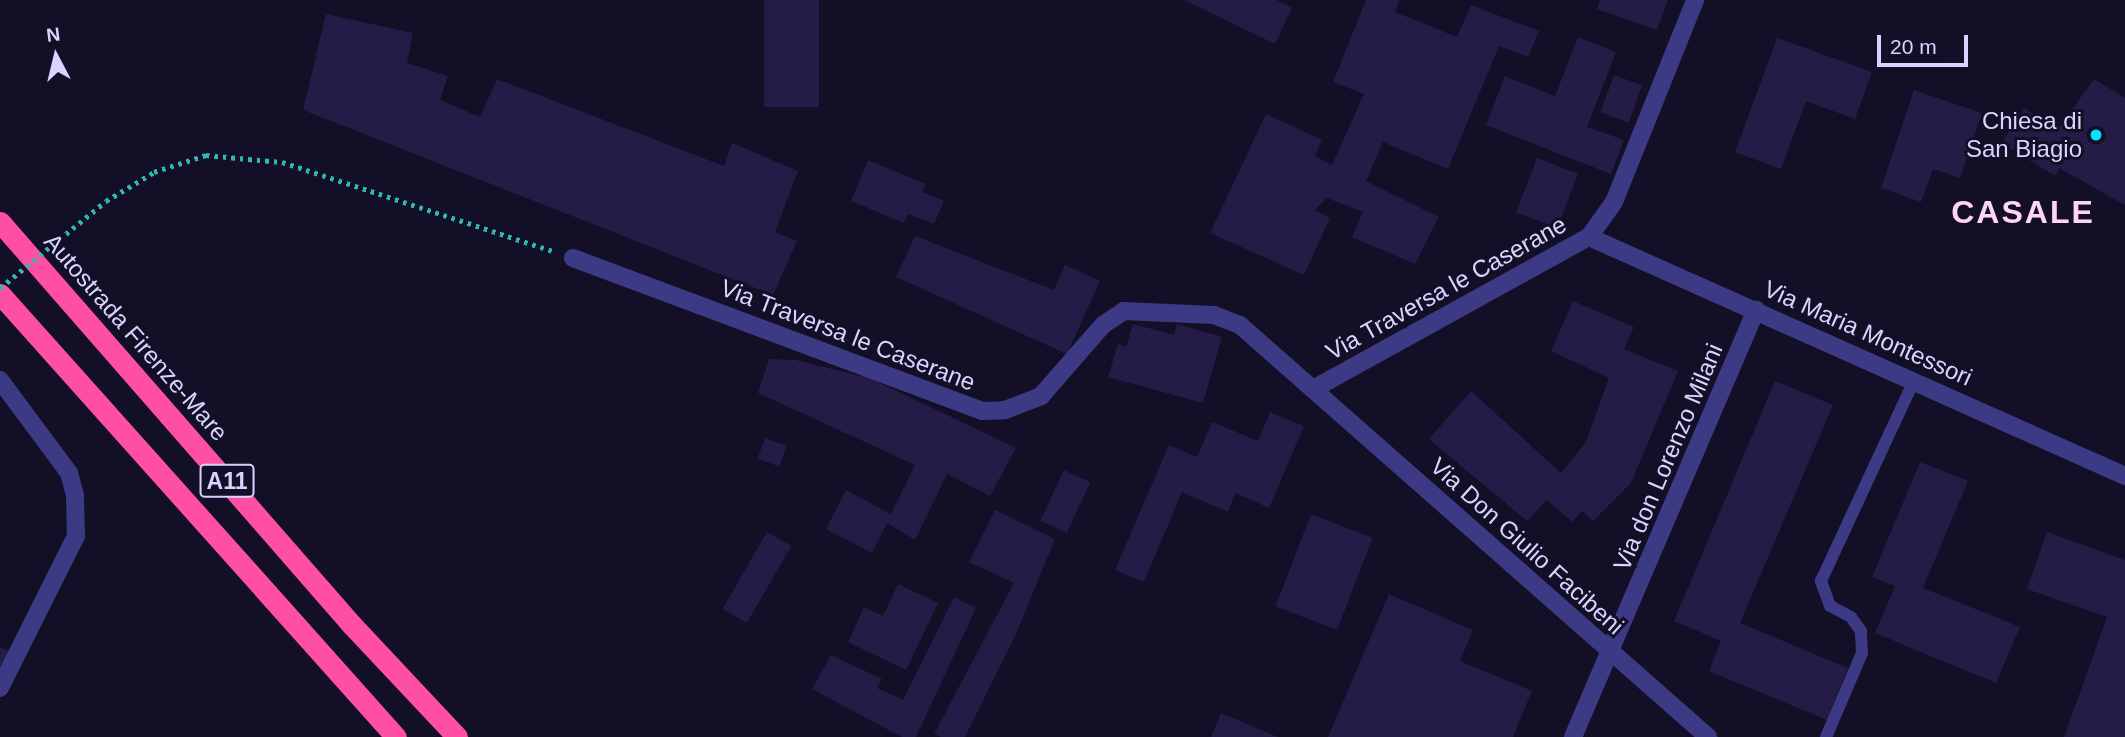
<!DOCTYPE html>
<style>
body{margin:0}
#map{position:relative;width:2125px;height:737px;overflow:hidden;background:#130f26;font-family:Arial,sans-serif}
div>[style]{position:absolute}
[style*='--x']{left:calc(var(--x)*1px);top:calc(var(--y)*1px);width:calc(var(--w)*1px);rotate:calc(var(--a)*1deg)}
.building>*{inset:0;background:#241b47;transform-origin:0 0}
.path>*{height:4.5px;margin-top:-2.25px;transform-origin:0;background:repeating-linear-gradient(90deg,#2fb8b0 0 3.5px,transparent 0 8.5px)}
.service>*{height:12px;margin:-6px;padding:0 6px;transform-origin:6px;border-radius:6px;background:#3d3a85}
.minor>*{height:18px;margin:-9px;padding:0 9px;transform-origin:9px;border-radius:9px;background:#3d3a85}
.motorway>*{height:21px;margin:-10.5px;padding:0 10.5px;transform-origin:10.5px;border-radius:10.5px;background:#ff4fa3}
.path-bridge>*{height:4.5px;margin-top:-2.25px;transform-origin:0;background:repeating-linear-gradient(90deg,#2fb8b0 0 3.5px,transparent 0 8.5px)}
.dots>*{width:19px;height:19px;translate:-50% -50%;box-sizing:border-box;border:4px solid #130f26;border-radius:50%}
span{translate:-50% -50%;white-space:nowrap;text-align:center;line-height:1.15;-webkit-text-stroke:6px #130f26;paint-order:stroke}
.shield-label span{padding:2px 5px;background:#130f26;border:2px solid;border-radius:5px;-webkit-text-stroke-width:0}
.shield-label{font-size:23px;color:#d9d4ff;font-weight:700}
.poi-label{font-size:24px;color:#d9d4ff}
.right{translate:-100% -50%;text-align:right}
.street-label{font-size:24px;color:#d9d4ff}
.district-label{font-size:32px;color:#ffd6f0;font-weight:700;letter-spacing:2px}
.north{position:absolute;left:21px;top:21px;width:70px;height:70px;-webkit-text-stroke:5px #130f26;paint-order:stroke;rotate:353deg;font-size:19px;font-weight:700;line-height:28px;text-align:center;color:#d9d4ff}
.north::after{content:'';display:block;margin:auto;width:24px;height:32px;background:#d9d4ff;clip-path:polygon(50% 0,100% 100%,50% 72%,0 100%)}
.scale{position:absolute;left:1877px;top:35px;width:91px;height:32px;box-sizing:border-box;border:4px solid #d9d4ff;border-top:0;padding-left:9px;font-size:21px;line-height:24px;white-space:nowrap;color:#d9d4ff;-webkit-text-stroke:5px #130f26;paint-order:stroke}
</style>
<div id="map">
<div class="building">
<div style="left:764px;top:0;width:55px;height:107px"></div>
<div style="clip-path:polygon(1184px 0,1277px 0,1292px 8px,1275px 44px)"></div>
<div style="clip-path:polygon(1366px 0,1400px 0,1395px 12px,1457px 37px,1471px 5px,1539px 31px,1528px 57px,1499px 46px,1448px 169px,1383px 142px,1366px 181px,1439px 217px,1415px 264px,1352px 237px,1363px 212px,1327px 198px,1314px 210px,1330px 218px,1304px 275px,1210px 233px,1266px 114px,1322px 140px,1315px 156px,1332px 165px,1364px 94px,1333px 82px)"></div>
<div style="clip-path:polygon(1600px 0,1668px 0,1657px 30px,1597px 9px)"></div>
<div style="clip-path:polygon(326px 14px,413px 33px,407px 63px,448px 76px,440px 100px,480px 117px,497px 79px,724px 166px,732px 143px,798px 171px,775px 232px,797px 241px,773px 295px,303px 110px)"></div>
<div style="clip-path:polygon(1578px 37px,1616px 52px,1587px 127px,1624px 140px,1611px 174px,1486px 125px,1505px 76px,1555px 96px)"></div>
<div style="clip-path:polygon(1777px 38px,1872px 72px,1855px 119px,1806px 101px,1781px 169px,1735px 152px)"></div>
<div style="left:1614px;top:75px;width:30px;height:40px;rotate:20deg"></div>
<div style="clip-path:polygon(2094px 79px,2125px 98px,2125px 205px,2059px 168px,2055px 176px,2002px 143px,2024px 108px,2058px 129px)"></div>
<div style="clip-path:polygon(1914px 90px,1982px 113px,1960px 178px,1933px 169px,1921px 202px,1881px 188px)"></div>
<div style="left:1537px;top:158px;width:44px;height:58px;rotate:21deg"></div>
<div style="clip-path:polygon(868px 160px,926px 184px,922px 192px,944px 201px,934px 224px,908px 214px,904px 223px,851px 201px)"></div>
<div style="clip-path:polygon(915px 236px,1054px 290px,1065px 265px,1100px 281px,1067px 354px,896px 277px)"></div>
<div style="clip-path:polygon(1573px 301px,1634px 327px,1624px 349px,1678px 371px,1631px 483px,1593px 521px,1582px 511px,1572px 522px,1547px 500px,1527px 521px,1429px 439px,1471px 391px,1561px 473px,1586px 442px,1609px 378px,1551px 351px)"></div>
<div style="clip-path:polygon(1133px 324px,1174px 335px,1177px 324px,1222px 337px,1203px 403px,1108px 377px,1118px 344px,1126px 347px)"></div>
<div style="clip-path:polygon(769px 359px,796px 360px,872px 379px,1016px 448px,990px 496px,947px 474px,915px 540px,887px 523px,872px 553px,826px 529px,846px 490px,891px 514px,915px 465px,758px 393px)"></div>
<div style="clip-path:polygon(1775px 381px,1833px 405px,1740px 623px,1848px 668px,1827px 720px,1709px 671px,1721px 641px,1674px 621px)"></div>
<div style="clip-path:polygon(1270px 412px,1304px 426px,1269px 508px,1235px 493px,1228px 512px,1182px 492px,1144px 582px,1115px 570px,1169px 445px,1197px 457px,1212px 422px,1258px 441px)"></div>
<div style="left:765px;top:438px;width:23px;height:22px;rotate:20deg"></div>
<div style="clip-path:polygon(1920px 462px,1968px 481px,1923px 588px,2020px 627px,1996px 683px,1875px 633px,1895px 586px,1872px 577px)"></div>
<div style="left:1064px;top:470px;width:29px;height:56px;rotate:25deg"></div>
<div style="clip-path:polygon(995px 510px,1055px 539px,1016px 634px,965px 737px,941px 737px,934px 734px,1014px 583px,969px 562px)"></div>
<div style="left:1311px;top:514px;width:66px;height:99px;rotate:21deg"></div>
<div style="left:767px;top:532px;width:28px;height:89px;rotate:30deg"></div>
<div style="clip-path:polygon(2047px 532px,2125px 560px,2125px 737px,2064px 737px,2107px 617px,2027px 589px)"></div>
<div style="clip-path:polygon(898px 584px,938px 603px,906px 670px,848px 642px,864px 607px,883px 616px)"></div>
<div style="clip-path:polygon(1389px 594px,1473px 630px,1460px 661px,1532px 691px,1513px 737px,1328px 737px)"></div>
<div style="clip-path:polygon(954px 597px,976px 608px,916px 737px,902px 737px,812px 689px,831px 655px,882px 679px,877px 688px,903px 700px)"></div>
<div style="clip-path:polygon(0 647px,9px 651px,0 669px)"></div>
<div style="clip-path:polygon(1221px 713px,1278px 737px,1211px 737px)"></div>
</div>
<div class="path">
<div style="--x:106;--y:201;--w:56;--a:-31.1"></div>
<div style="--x:154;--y:172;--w:55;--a:-18.1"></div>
<div style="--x:206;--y:155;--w:76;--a:5.3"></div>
<div style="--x:282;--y:162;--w:284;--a:18.2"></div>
</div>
<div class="service">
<div style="--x:1826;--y:737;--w:91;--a:-66.8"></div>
<div style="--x:1862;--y:653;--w:22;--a:-93"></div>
<div style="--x:1861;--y:631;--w:17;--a:-126"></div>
<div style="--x:1851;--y:617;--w:24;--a:-152"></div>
<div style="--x:1830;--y:606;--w:27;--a:-110"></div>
<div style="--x:1821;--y:581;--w:221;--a:-65.1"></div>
</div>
<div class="minor">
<div style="--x:1589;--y:237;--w:587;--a:24.03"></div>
<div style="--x:573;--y:258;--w:437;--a:20.5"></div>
<div style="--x:982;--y:411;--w:23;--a:-2"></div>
<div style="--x:1005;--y:410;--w:39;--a:-21"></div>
<div style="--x:1041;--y:396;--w:94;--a:-48.9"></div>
<div style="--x:1103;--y:325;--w:25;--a:-34"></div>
<div style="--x:1124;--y:311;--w:90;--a:2.5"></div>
<div style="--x:1214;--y:315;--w:28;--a:21"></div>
<div style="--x:1240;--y:325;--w:624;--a:41.36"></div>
<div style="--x:0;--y:380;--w:116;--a:53.4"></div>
<div style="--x:69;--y:473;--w:24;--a:75"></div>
<div style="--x:75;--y:496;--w:40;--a:88.6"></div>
<div style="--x:76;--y:536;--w:170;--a:116.6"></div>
<div style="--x:1315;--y:388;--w:313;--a:-28.9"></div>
<div style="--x:1589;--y:237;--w:43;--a:-54.5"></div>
<div style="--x:1614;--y:202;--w:218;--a:-68.1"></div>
<div style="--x:1573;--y:737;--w:465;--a:-66.8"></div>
</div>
<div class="motorway">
<div style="--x:0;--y:222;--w:534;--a:48.87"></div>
<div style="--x:351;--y:624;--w:155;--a:46.8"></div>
<div style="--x:0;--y:294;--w:594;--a:48.21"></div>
</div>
<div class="path-bridge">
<div style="--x:0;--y:288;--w:137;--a:-39.4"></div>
</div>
<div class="dots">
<div style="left:2096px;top:135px;background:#00e5ff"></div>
</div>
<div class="shield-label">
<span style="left:227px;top:481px">A11</span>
</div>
<div class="poi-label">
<span class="right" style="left:2082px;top:135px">Chiesa di<br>San Biagio</span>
</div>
<div class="street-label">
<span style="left:1446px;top:288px;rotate:-29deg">Via Traversa le Caserane</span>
<span style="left:1868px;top:333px;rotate:24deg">Via Maria Montessori</span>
<span style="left:848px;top:335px;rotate:21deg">Via Traversa le Caserane</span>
<span style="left:136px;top:337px;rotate:49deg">Autostrada Firenze-Mare</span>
<span style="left:1668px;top:457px;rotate:-67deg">Via don Lorenzo Milani</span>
<span style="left:1527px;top:546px;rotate:42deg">Via Don Giulio Facibeni</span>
</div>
<div class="district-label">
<span style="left:2023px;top:212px">CASALE</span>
</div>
<div class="north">N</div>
<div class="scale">20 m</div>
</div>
